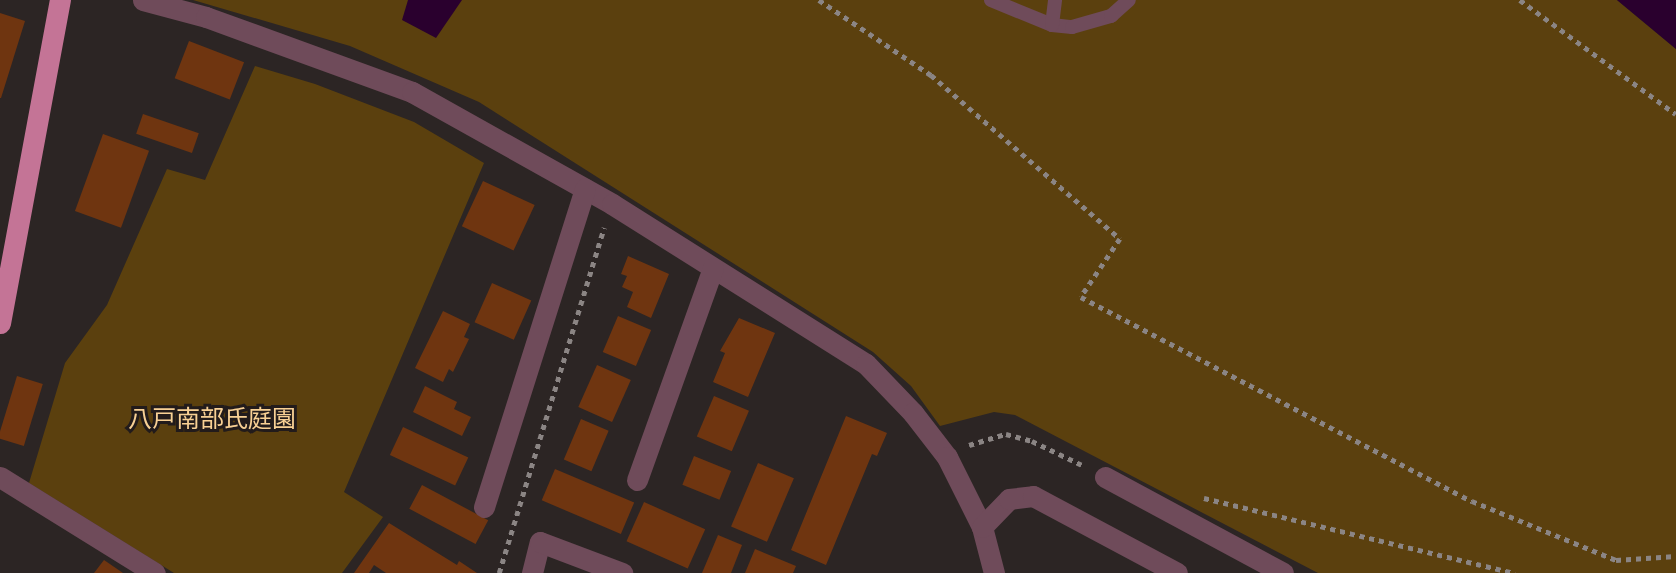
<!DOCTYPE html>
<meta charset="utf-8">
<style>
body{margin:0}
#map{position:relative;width:1676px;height:573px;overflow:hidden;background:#2c2524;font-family:"Golos Text","Noto Sans JP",sans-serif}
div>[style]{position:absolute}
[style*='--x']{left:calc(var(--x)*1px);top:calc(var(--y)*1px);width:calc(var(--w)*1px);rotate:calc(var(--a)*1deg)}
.green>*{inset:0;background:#5b400e}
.water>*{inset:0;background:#2a002e}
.building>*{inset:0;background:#6f3510;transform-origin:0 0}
.path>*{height:4.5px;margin-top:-2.25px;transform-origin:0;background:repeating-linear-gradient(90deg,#8b8584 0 5px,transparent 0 10px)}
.service>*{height:14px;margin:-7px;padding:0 7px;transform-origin:7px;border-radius:7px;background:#6f4b5a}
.minor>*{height:21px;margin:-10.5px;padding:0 10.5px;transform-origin:10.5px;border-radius:10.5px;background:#6f4b5a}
.trunk>*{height:21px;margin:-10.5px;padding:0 10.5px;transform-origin:10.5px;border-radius:10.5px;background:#c47496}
span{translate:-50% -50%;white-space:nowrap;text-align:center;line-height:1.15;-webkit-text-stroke:6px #221b1b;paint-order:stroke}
.park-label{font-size:24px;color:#f8d094}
</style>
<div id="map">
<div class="green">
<div style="clip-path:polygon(193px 0,1617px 0,1676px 49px,1676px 573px,1318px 573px,1015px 415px,994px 412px,940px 426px,911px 386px,873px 352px,479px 102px,350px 46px)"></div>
<div style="clip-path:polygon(255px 66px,315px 84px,414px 122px,484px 163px,344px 492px,383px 517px,342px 573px,174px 573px,29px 483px,65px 363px,107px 305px,167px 169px,205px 180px)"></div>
</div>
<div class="water">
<div style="clip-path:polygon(408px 0,462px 0,436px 38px,402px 20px)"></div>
<div style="clip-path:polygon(1617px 0,1676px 0,1676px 49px)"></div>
</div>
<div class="building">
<div style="clip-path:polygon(0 13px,25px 21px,1px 98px,0 98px)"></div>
<div style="left:189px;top:41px;width:59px;height:40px;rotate:21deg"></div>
<div style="left:143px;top:114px;width:59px;height:21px;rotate:19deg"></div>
<div style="left:103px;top:134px;width:49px;height:82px;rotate:20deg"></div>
<div style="left:483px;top:181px;width:57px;height:50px;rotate:25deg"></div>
<div style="clip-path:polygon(628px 256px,669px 274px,651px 318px,627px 307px,633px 292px,622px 287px,627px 276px,621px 274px)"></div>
<div style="left:492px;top:283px;width:43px;height:43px;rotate:24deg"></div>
<div style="clip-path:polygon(443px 311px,470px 324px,464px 337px,469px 339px,453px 372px,449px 369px,443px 382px,415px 368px)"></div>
<div style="left:618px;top:316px;width:36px;height:39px;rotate:23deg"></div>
<div style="clip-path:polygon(739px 318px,775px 333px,748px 397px,713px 382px,725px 353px,720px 351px)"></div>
<div style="left:597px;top:365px;width:37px;height:46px;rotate:24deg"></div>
<div style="left:17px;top:376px;width:27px;height:65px;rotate:17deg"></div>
<div style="clip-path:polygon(425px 386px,457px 402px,454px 409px,471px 417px,462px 436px,413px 412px)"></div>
<div style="left:714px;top:396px;width:38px;height:44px;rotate:23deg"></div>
<div style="clip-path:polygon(846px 416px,887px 433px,877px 456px,872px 454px,826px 565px,791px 550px)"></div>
<div style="left:581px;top:419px;width:30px;height:44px;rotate:23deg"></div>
<div style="left:403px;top:427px;width:72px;height:31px;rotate:25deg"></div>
<div style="left:694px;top:456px;width:40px;height:31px;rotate:22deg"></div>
<div style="left:758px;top:463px;width:39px;height:69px;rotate:23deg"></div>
<div style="left:555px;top:469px;width:86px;height:34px;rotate:23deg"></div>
<div style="left:422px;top:485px;width:75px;height:27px;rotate:28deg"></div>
<div style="left:644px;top:502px;width:67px;height:43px;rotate:24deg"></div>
<div style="clip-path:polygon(389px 523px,457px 565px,459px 561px,477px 573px,386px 573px,374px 565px,369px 573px,354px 573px)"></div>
<div style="clip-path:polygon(718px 535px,742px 545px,731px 573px,702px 573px)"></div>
<div style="clip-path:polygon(755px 549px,796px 566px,793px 573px,745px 573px)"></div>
<div style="clip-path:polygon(104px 560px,123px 573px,94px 573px)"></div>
</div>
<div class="path">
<div style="--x:819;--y:0;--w:135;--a:33.8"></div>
<div style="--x:931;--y:75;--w:250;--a:40.9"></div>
<div style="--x:1120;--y:239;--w:70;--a:123.9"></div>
<div style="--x:1081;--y:297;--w:441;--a:27.6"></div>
<div style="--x:1472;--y:501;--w:156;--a:22.3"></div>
<div style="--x:1616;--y:560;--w:60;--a:-3.8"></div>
<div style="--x:1520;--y:0;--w:193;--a:36.2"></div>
<div style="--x:969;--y:445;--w:39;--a:-17"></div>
<div style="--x:1006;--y:434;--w:27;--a:15"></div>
<div style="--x:1032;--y:441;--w:55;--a:25.6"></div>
<div style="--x:1204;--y:498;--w:320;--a:13.6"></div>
<div style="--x:499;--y:573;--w:361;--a:-73.1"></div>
</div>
<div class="service">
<div style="--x:991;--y:0;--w:66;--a:22.3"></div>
<div style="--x:1052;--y:25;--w:20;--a:6"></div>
<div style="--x:1072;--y:27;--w:41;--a:-15.8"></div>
<div style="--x:1111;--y:16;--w:24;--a:-42"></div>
<div style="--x:1052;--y:25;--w:25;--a:-83"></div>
</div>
<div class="minor">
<div style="--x:143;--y:0;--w:65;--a:15.1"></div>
<div style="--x:206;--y:17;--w:219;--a:20"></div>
<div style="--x:412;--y:92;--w:229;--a:29.2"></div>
<div style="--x:612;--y:204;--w:300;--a:32.2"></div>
<div style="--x:866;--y:364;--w:68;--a:46.2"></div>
<div style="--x:913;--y:413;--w:56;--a:52.3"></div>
<div style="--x:947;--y:457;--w:78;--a:63.4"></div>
<div style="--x:982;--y:527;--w:48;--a:75.4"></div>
<div style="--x:0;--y:477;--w:182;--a:31.8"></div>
<div style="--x:1105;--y:477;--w:202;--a:28.3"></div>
<div style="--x:637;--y:480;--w:225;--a:-70.3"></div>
<div style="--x:484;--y:507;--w:334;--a:-72.4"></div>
<div style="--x:982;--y:527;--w:39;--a:-46"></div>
<div style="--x:1009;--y:499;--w:24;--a:-7"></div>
<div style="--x:1033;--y:496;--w:163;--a:28.1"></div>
<div style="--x:532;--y:573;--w:32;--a:-76"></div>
<div style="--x:540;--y:542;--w:88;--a:20.7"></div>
</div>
<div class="trunk">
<div style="--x:0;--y:323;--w:329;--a:-79.5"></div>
</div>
<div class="park-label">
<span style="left:212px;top:418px">八戸南部氏庭園</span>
</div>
</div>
